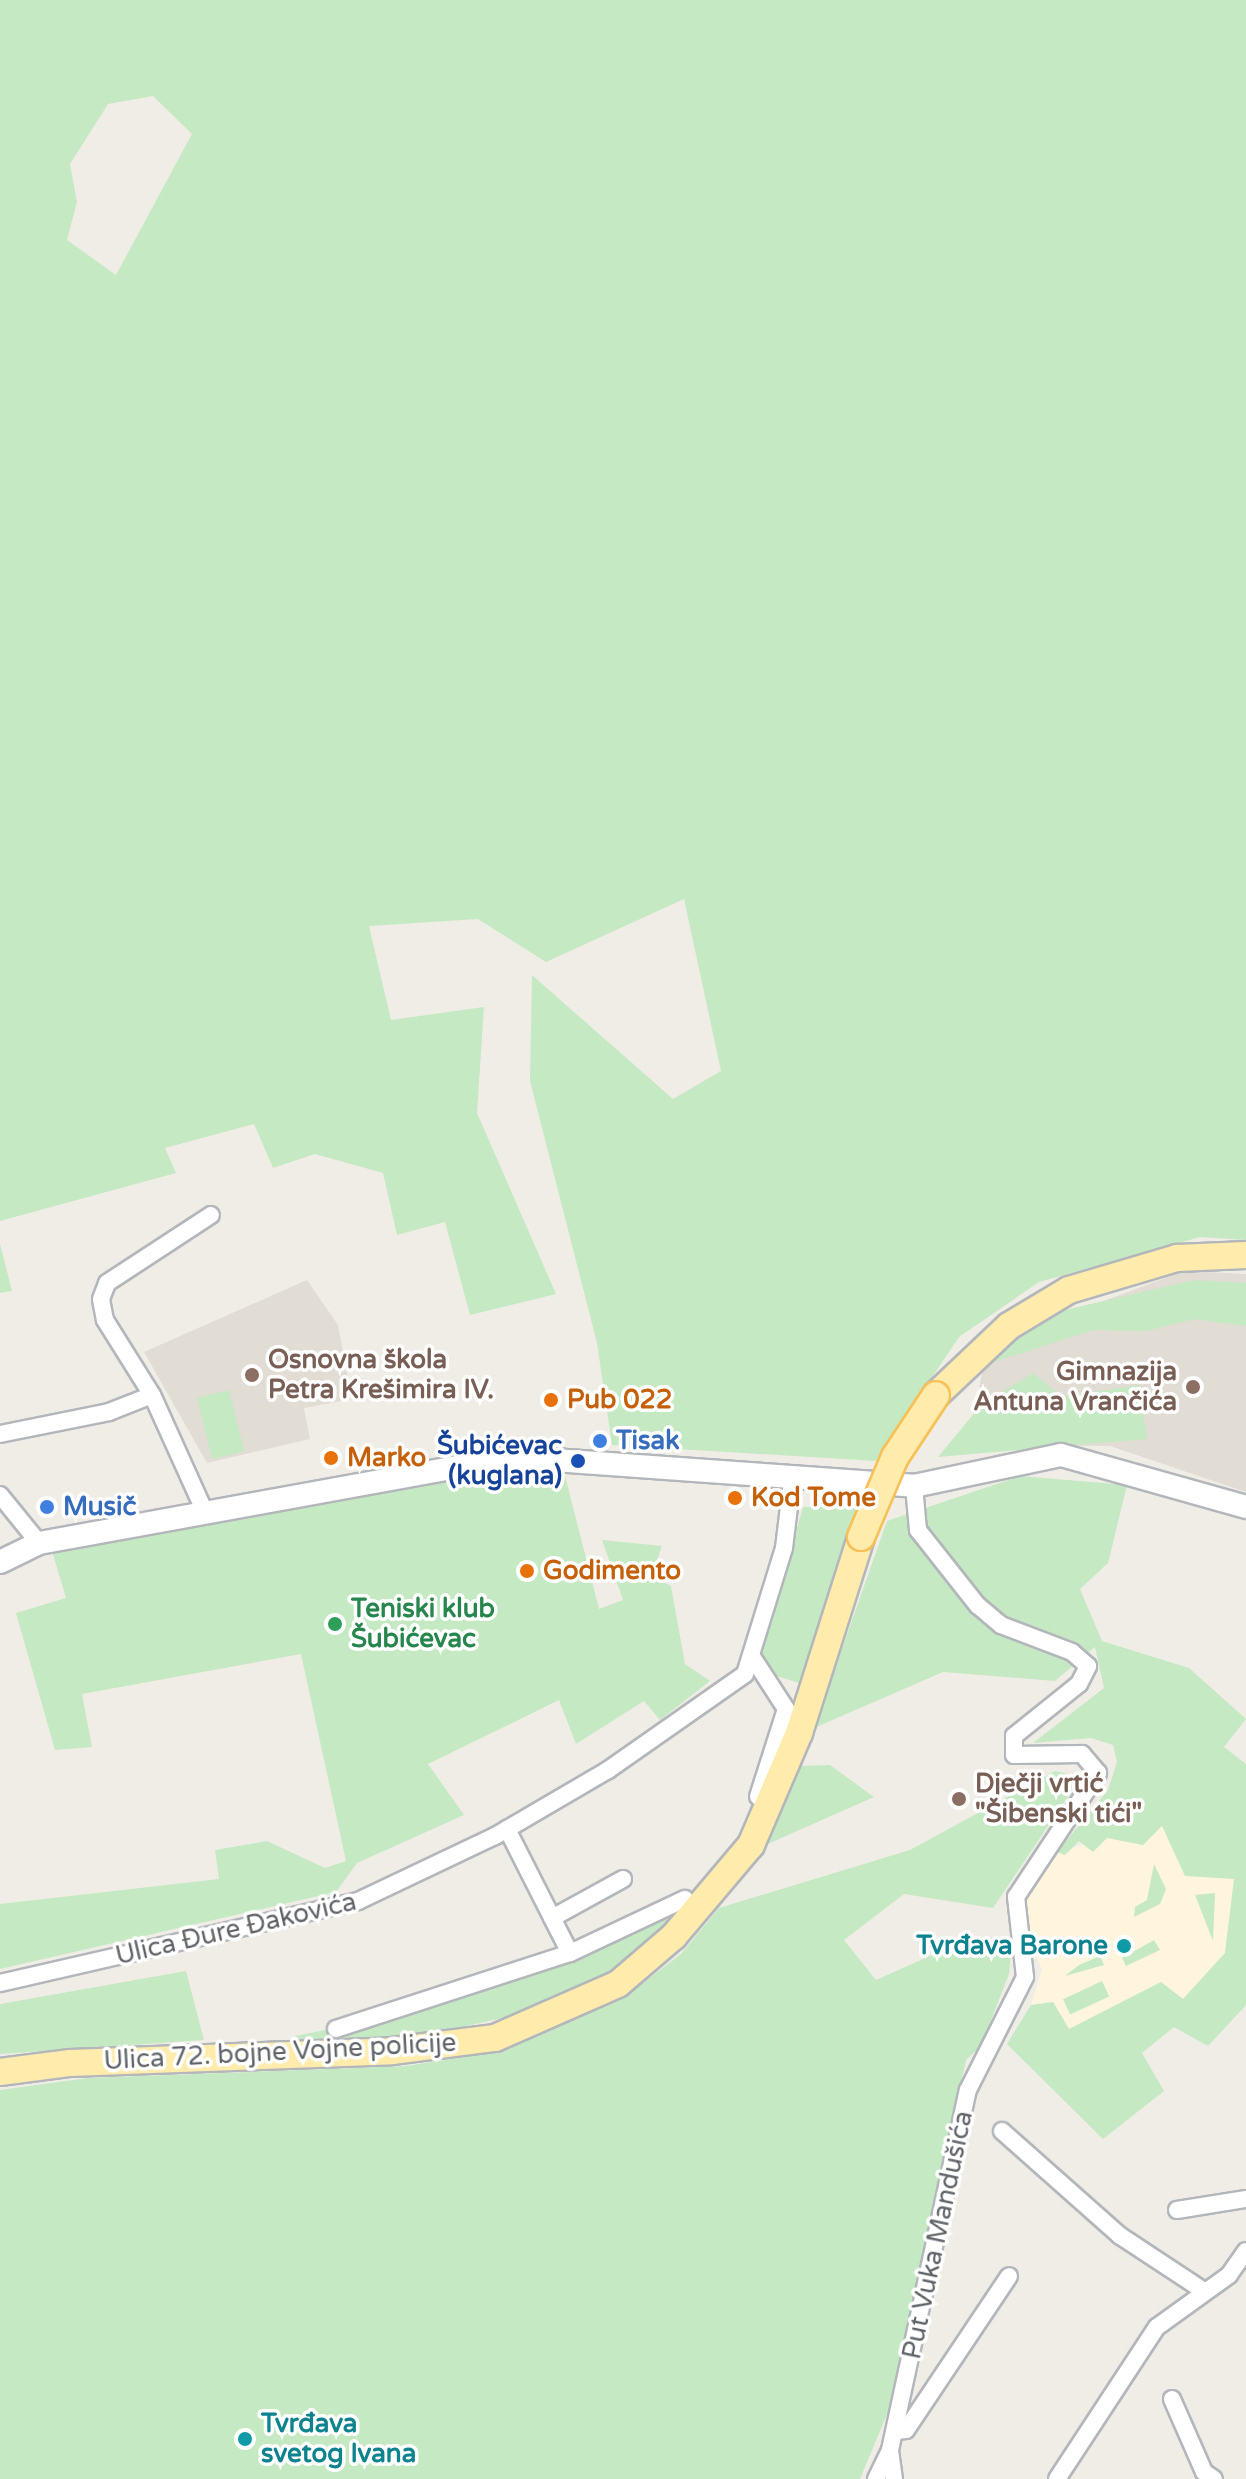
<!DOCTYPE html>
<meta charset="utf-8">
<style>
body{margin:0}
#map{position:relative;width:1246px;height:2479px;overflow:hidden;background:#f0ede6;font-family:"Varela Round",sans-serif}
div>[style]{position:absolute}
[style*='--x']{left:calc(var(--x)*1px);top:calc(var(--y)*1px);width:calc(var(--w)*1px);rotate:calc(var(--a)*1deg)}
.commercial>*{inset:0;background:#fff5dd}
.education>*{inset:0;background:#e1dcd4}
.green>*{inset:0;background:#c5e9c2;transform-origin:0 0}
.roads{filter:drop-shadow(2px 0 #b3b7bb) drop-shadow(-2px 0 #b3b7bb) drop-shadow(0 2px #b3b7bb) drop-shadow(0 -2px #b3b7bb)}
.minor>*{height:16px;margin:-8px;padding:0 8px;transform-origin:8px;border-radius:8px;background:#fff}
.tertiary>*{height:22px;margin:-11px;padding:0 11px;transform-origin:11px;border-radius:11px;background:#fff}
.primary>*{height:26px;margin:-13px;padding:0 13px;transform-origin:13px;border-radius:13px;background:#ffecad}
.bridges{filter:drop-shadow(2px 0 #f7c058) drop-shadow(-2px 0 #f7c058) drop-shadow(0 2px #f7c058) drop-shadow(0 -2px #f7c058)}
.primary-bridge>*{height:26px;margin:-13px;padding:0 13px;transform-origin:13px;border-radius:13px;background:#ffecad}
.dots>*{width:22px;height:22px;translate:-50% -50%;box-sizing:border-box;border:4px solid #fff;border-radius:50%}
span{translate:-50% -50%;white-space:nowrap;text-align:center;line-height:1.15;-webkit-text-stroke:7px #fff;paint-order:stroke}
.education-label{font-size:26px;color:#785e54;font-weight:700}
.left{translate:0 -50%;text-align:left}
.right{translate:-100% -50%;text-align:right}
.food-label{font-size:26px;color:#c56008;font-weight:700}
.shop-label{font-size:26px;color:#366cbe;font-weight:700}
.transit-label{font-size:26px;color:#164399;font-weight:700}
.leisure-label{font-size:26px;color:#27864d;font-weight:700}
.street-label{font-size:26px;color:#5e6267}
.culture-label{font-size:26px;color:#0d838f;font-weight:700}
</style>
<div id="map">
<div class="commercial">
<div style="clip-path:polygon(1161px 1826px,1234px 1879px,1225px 1953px,1183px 1999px,1161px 1982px,1069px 2029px,1053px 2002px,1031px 2005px,1042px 1970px,1018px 1912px,1023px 1898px,1057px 1852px,1107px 1838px,1143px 1845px)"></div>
</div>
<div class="education">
<div style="clip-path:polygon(1184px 1271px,1246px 1274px,1246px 1492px,1110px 1446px,967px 1445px,983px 1369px,1042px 1324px)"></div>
<div style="clip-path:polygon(307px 1280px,338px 1325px,352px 1399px,304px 1408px,310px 1439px,207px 1463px,144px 1352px)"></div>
</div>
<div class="green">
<div style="clip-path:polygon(evenodd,0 0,1246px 0,1246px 1240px,1200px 1237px,1039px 1282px,959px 1337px,876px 1461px,612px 1445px,597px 1343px,530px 1081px,532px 975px,673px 1099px,721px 1071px,684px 899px,546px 962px,478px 919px,369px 926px,391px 1020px,484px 1007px,477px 1113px,556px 1294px,470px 1315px,445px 1222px,397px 1235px,383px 1173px,315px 1154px,273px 1168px,254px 1124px,165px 1148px,176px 1173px,0 1221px,0 0,153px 96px,192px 134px,116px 275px,67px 240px,77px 202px,70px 164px,108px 104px,153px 96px)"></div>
<div style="clip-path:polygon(0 1244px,12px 1291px,0 1293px)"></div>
<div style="clip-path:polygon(1194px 1280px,1246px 1283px,1246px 1326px,1194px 1319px,1146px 1331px,1093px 1330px,991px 1363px,1039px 1316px)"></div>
<div style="clip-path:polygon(1033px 1373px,1062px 1397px,1139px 1385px,1147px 1439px,938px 1457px,981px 1405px)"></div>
<div style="left:229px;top:1390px;width:63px;height:33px;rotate:76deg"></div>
<div style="clip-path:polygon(485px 1472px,565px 1476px,599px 1609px,623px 1600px,602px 1540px,662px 1546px,651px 1576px,671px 1586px,685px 1664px,710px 1681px,660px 1720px,644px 1701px,576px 1744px,559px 1700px,428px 1764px,464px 1815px,357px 1863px,336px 1892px,0 1969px,0 1904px,219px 1879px,215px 1850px,267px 1841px,325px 1868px,346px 1861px,301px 1654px,82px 1694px,92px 1747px,55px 1750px,16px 1613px,66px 1598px,52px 1551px)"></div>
<div style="clip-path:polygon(1020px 1476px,1127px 1485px,1108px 1563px,1080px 1589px,1102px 1641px,1189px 1668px,1246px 1719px,1224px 1747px,1246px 1764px,1246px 2005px,1208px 2046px,1174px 2027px,1142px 2053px,1164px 2091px,1103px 2139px,1007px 2044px,1031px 2005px,1053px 2002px,1069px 2029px,1161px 1982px,1183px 1999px,1225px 1953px,1234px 1879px,1185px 1876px,1162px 1826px,1143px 1845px,1107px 1838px,1093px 1852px,1079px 1841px,1065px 1855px,1057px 1852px,1108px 1790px,1117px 1762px,1113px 1745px,1091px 1738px,1033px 1743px,1104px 1688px,1095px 1647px,1055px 1681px,943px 1672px,814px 1728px,887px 1521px)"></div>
<div style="clip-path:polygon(803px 1507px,858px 1507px,802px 1684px,758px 1670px)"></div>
<div style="clip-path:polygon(830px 1765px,874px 1797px,761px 1847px,798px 1766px)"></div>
<div style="clip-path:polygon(1055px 1771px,1081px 1777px,993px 1908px,904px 1894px,844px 1940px,876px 1980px,950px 1947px,1012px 1942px,1009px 1974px,981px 2046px,966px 2060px,892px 2402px,860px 2479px,0 2479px,0 2090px,88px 2078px,406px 2066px,503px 2051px,626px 1996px,681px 1954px,719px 1908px,910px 1850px)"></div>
<div style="clip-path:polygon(1154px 1864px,1166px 1889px,1160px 1904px,1134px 1917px,1135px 1907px,1147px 1900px)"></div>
<div style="clip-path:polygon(1215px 1893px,1213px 1941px,1195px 1895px)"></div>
<div style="clip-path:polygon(665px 1916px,669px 1925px,606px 1974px,522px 2014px,416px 2037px,298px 2043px,295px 2036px,365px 2022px)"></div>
<div style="clip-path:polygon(1063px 1936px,1070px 1943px,1044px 1952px,1042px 1947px)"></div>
<div style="clip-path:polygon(1154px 1940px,1160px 1950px,1126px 1966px,1122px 1958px)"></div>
<div style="clip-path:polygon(1100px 1956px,1104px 1965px,1065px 1976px,1079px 1965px)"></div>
<div style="clip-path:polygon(186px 1971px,204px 2040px,0 2054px,0 2004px)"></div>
<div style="left:1102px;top:1981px;width:17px;height:43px;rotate:65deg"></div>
</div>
<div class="roads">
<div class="minor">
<div style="--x:0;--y:1434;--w:111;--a:-11.4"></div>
<div style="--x:109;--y:1412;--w:46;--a:-21.6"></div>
<div style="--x:0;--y:1495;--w:62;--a:50.9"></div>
<div style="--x:204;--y:1510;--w:126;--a:-114.3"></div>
<div style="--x:152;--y:1395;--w:89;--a:-122.1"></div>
<div style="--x:105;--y:1320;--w:21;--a:-101"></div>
<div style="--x:101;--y:1299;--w:17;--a:-69"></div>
<div style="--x:107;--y:1283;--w:124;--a:-33.2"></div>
<div style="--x:753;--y:1658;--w:61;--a:57.1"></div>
<div style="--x:786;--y:1709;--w:92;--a:107.7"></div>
<div style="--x:507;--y:1829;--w:139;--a:63.1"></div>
<div style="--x:552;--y:1918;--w:81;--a:-28.8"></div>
<div style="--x:0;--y:1983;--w:367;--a:-12.9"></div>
<div style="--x:358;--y:1901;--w:152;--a:-25.4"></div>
<div style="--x:495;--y:1836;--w:131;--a:-30.3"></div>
<div style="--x:608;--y:1770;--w:167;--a:-35"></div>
<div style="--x:745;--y:1674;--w:132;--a:-72.8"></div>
<div style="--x:784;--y:1548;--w:66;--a:-83.1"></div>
<div style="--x:336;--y:2029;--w:246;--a:-18"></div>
<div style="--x:570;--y:1953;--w:127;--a:-25.2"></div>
<div style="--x:1002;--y:2131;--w:157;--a:41.6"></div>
<div style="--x:1119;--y:2235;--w:102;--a:33.4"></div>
<div style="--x:1177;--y:2210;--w:70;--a:-9.1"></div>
<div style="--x:1172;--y:2399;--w:80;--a:66.3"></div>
<div style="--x:1204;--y:2472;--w:12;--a:35"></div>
<div style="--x:896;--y:2431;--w:10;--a:-6"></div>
<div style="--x:906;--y:2430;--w:185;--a:-56.2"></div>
<div style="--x:876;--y:2479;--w:32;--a:-64"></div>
<div style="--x:894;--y:2479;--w:29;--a:-98"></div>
<div style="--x:890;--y:2450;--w:368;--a:-77.8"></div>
<div style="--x:968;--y:2090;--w:127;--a:-63.2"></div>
<div style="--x:1025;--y:1977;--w:81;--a:-96.4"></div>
<div style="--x:1016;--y:1897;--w:149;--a:-56.5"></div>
<div style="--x:1098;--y:1773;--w:25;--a:-130"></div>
<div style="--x:1082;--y:1754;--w:68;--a:179.2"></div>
<div style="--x:1014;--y:1755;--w:19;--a:-90"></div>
<div style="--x:1014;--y:1736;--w:83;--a:-38.7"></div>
<div style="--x:1079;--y:1684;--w:20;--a:-63"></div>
<div style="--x:1088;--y:1666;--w:21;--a:-139"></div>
<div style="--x:1072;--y:1652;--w:76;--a:-159.2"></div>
<div style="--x:1001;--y:1625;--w:30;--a:-140"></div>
<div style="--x:978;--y:1606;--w:97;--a:-128.3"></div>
<div style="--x:918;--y:1530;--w:44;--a:-95.2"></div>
<div style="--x:1057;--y:2479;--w:182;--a:-56.7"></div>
<div style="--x:1157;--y:2327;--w:89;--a:-35.8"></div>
<div style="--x:1229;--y:2275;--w:29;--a:-55"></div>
</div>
<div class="tertiary">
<div style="--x:0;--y:1562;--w:43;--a:-26"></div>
<div style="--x:39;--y:1543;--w:481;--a:-10.3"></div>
<div style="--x:512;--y:1457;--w:403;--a:4.1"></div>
<div style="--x:914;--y:1486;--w:150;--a:-11.9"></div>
<div style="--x:1061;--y:1455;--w:192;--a:15.7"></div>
</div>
<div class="primary">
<div style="--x:936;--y:1395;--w:100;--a:-43.4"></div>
<div style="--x:1009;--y:1326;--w:70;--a:-31"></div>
<div style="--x:1069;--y:1290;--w:113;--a:-16.5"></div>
<div style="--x:1177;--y:1258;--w:69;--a:-2.5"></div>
<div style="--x:0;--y:2072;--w:71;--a:-7.3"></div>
<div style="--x:70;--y:2063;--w:322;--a:-2.1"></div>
<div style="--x:392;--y:2051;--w:104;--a:-7.2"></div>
<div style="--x:495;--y:2038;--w:134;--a:-23.7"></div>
<div style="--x:618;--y:1984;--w:74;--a:-40.6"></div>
<div style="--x:674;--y:1936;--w:119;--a:-49.8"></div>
<div style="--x:751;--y:1845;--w:122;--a:-66.8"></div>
<div style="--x:799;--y:1733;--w:206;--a:-72.4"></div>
</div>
</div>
<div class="bridges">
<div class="primary-bridge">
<div style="--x:861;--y:1537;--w:87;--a:-67"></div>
<div style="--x:895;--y:1457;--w:74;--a:-56.5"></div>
</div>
</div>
<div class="dots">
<div style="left:252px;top:1375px;background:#8d6e63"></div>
<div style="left:1193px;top:1387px;background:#8d6e63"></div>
<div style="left:551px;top:1400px;background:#e8710a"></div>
<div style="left:600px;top:1441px;background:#3f7fe0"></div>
<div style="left:331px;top:1458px;background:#e8710a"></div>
<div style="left:578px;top:1461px;background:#1a4fb4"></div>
<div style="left:735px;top:1498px;background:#e8710a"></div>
<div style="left:47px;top:1507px;background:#3f7fe0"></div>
<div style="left:527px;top:1571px;background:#e8710a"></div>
<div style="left:335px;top:1624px;background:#2e9e5b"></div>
<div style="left:959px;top:1799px;background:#8d6e63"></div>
<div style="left:1124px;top:1946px;background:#0f9aa8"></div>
<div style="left:245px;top:2439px;background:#0f9aa8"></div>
</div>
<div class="education-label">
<span class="left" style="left:268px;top:1375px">Osnovna škola<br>Petra Krešimira IV.</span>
<span class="right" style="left:1177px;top:1387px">Gimnazija<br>Antuna Vrančića</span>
<span class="left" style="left:975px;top:1799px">Dječji vrtić<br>"Šibenski tići"</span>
</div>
<div class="food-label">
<span class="left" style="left:567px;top:1400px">Pub 022</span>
<span class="left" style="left:347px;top:1458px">Marko</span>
<span class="left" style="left:751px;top:1498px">Kod Tome</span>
<span class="left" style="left:543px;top:1571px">Godimento</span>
</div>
<div class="shop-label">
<span class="left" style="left:616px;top:1441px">Tisak</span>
<span class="left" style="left:63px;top:1507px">Musič</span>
</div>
<div class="transit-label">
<span class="right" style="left:562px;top:1461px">Šubićevac<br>(kuglana)</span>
</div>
<div class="leisure-label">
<span class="left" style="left:351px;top:1624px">Teniski klub<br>Šubićevac</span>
</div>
<div class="street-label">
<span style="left:236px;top:1929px;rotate:-13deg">Ulica Đure Đakovića</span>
<span style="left:280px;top:2052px;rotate:-3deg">Ulica 72. bojne Vojne policije</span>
<span style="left:938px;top:2235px;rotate:-78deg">Put Vuka Mandušića</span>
</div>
<div class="culture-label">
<span class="right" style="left:1108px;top:1946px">Tvrđava Barone</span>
<span class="left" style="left:261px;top:2439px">Tvrđava<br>svetog Ivana</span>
</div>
</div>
